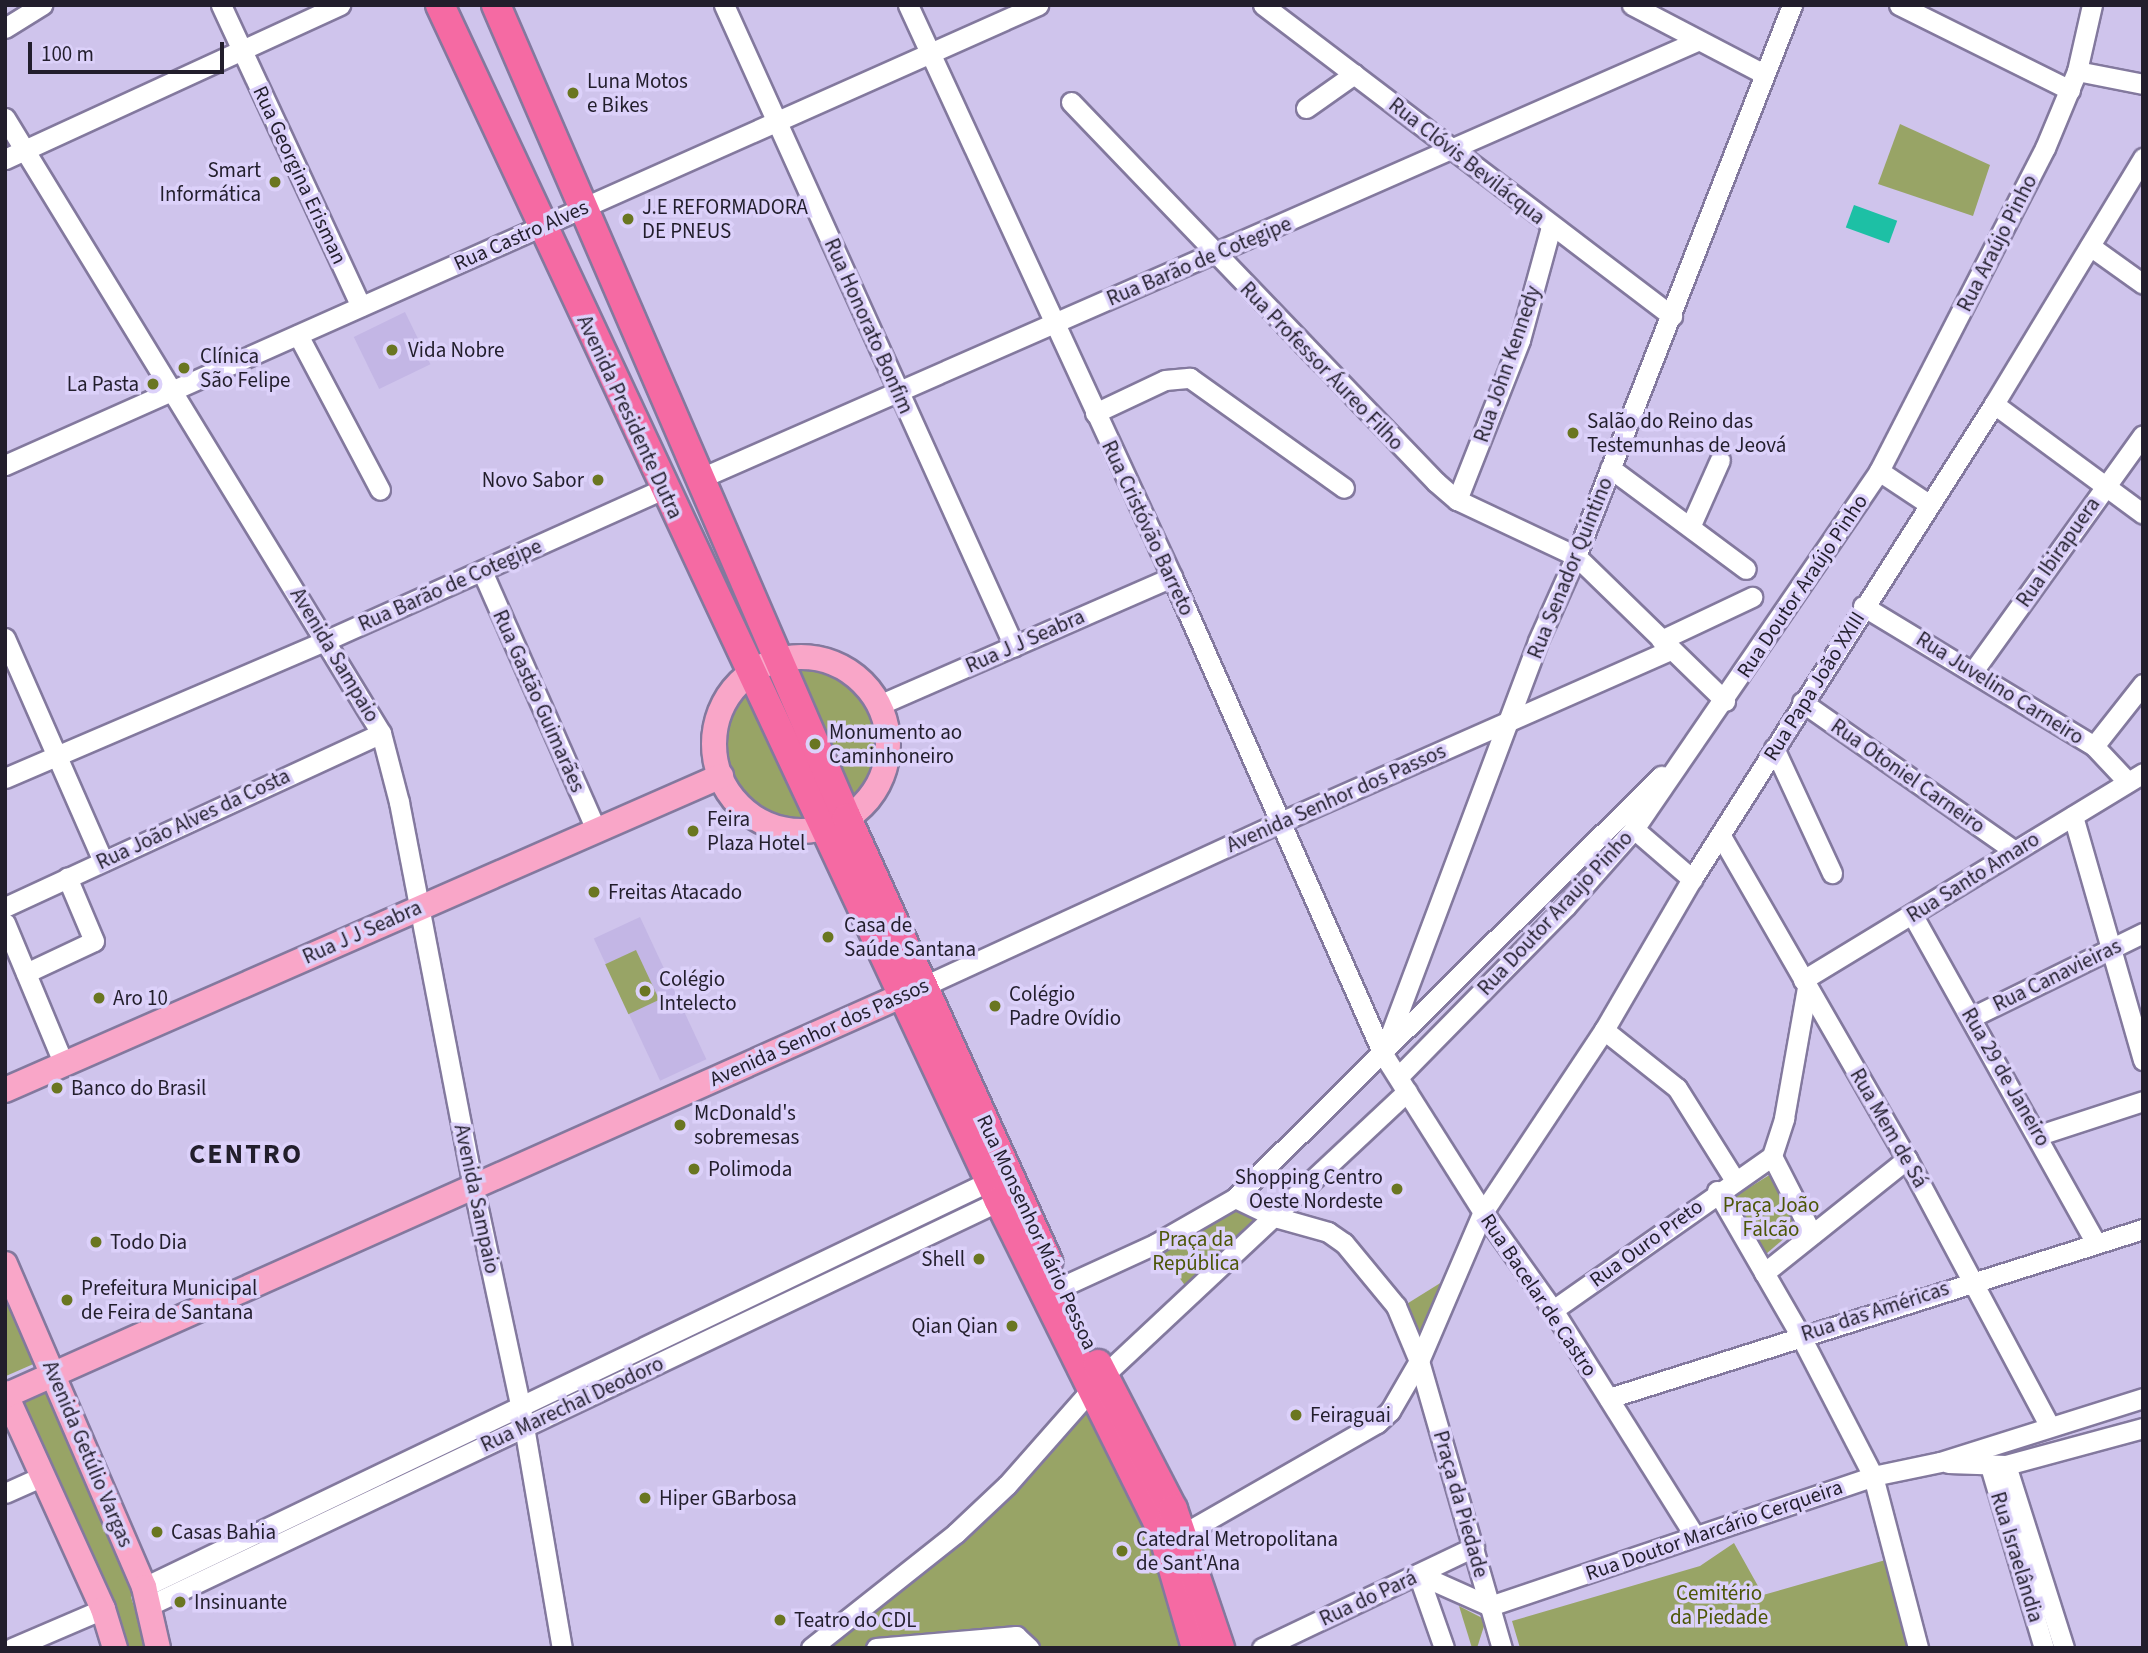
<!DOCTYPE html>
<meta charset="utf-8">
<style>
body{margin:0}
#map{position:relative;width:2148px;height:1653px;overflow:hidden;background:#cfc4ec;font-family:"Source Sans 3",sans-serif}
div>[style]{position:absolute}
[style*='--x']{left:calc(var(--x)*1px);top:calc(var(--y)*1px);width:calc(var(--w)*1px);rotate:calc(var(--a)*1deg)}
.built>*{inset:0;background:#c3b6e5;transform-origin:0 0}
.green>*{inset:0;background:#98a466;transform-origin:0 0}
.round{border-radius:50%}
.water>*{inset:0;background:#1dc0a5;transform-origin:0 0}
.roads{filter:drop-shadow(2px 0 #83799e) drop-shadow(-2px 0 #83799e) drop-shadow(0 2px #83799e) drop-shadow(0 -2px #83799e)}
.minor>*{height:19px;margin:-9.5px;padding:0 9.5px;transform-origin:9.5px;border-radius:9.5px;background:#fff}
.major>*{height:24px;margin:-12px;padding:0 12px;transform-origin:12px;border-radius:12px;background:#f9a6c8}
.major>.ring{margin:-12px;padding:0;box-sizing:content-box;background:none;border:24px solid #f9a6c8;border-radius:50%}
.highway>*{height:28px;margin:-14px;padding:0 14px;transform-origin:14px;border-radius:14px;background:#f56aa3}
.dots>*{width:19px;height:19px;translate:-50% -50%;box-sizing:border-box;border:4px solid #dcd1fa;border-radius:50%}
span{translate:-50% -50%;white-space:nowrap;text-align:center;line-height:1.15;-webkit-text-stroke:7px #dcd1fa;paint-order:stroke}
.poi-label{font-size:21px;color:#221e2c}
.left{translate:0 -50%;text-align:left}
.right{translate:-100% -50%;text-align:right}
.street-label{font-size:21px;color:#221e2c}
.park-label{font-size:21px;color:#4c5606}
.district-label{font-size:28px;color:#221e2c;font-weight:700;letter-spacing:2px}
.frame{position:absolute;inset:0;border:7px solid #221e2c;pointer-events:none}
.scale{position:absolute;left:28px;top:42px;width:196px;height:32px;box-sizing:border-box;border:4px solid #221e2c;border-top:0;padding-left:9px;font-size:21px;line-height:24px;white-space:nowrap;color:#221e2c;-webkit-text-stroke:5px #dcd1fa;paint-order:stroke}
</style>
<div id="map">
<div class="built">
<div style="left:405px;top:312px;width:58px;height:57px;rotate:64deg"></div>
<div style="left:640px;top:917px;width:157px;height:51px;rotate:65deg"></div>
</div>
<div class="green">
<div style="clip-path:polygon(1900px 124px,1990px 165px,1973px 216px,1878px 184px)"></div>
<div class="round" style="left:715px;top:658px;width:172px;height:172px"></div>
<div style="left:636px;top:950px;width:55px;height:34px;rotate:65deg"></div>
<div style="clip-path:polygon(1771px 1174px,1801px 1224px,1766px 1254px,1734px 1197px)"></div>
<div style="clip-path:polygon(1235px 1198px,1275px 1217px,1189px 1291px,1155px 1244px)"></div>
<div style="clip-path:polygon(1450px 1277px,1425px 1341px,1405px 1305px)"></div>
<div style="clip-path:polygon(5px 1290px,38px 1362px,6px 1376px,5px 1375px)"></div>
<div style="clip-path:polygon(51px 1389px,137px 1582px,131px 1597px,147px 1648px,125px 1648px,18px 1404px)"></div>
<div style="clip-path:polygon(1091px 1405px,1157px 1532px,1192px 1648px,1030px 1648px,1026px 1641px,812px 1648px)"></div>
<div style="clip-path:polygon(1734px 1543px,1763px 1595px,1889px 1559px,1911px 1648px,1520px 1648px,1512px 1621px,1700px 1566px)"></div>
<div style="clip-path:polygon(1459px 1606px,1486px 1620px,1477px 1648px,1472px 1648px)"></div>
</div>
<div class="water">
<div style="left:1854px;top:205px;width:46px;height:24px;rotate:20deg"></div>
</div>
<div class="roads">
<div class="minor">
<div style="--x:221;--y:5;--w:332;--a:65.1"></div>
<div style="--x:724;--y:5;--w:704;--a:65.66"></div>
<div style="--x:908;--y:5;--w:630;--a:65.22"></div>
<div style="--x:1172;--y:577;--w:522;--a:66.14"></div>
<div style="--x:1383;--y:1054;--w:187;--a:57.7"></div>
<div style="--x:1483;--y:1212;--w:120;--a:54.5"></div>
<div style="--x:1553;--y:1310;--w:267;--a:57.9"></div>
<div style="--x:1263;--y:5;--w:514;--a:37.25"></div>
<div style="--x:1632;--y:5;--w:149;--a:27.6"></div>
<div style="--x:1899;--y:5;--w:191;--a:26.4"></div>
<div style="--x:5;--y:28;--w:44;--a:-31.9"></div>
<div style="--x:2077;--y:71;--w:67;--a:11.1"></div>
<div style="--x:1071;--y:102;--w:527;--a:46.15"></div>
<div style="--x:1436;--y:482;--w:28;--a:41"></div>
<div style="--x:1457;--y:500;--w:132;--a:25.2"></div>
<div style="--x:1576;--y:556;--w:208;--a:44.2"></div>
<div style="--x:1306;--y:108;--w:59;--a:-35.3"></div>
<div style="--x:5;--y:118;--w:721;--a:58.56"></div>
<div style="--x:381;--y:733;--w:71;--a:75.4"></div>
<div style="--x:399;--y:802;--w:390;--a:79.1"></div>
<div style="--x:473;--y:1185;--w:229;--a:77.9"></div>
<div style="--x:521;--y:1409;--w:242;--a:80.3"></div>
<div style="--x:5;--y:159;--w:369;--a:-24.7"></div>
<div style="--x:2090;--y:246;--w:65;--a:35.6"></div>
<div style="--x:298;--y:335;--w:175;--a:62.1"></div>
<div style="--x:1994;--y:404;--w:185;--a:36.4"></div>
<div style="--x:1095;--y:413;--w:77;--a:-25.2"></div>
<div style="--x:1165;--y:380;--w:25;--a:-5"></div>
<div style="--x:1190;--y:378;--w:189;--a:35.5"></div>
<div style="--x:5;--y:465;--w:1131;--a:-24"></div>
<div style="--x:1610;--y:468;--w:169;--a:36.6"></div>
<div style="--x:1879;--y:471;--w:58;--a:33.7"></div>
<div style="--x:701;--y:478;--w:1088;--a:-23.69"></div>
<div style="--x:1457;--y:500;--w:172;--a:-68.5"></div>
<div style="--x:1520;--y:340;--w:117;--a:-74.7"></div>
<div style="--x:1691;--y:525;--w:71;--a:-66"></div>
<div style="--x:482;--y:571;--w:283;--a:66.2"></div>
<div style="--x:1863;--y:606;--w:270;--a:31.2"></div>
<div style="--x:2094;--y:746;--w:48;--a:46.7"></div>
<div style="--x:5;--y:638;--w:244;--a:66.3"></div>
<div style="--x:1661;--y:640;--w:101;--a:-25.3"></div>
<div style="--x:1974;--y:670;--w:289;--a:-54.3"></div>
<div style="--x:1802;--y:702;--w:258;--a:35"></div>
<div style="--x:879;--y:705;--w:320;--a:-23.6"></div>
<div style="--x:2094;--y:746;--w:79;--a:-51.7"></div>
<div style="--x:1774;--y:748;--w:138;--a:65.1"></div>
<div style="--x:5;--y:778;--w:350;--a:-23.2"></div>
<div style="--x:327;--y:640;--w:368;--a:-24.2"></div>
<div style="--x:2073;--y:816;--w:254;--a:74"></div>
<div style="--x:1634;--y:829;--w:77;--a:40.8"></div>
<div style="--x:1721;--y:836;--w:373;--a:60.1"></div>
<div style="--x:1907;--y:1159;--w:302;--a:61.9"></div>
<div style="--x:5;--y:907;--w:414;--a:-24.8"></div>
<div style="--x:1912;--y:914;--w:377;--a:60.8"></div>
<div style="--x:5;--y:923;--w:154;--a:67.4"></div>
<div style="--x:26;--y:973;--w:75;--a:-25.2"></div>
<div style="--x:94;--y:941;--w:69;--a:-112.9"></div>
<div style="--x:1803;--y:980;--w:398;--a:-31.3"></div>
<div style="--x:922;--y:987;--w:392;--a:-24.7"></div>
<div style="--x:1278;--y:823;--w:429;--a:-23.8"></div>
<div style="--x:1972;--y:1017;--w:191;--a:-26.2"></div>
<div style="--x:1604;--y:1030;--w:93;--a:38.5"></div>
<div style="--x:1677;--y:1088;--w:107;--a:57.9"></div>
<div style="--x:1383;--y:1054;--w:441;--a:-69.4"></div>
<div style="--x:1538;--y:641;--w:93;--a:-65.9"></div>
<div style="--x:1576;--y:556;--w:592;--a:-68.59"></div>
<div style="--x:1398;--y:1077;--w:240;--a:-45.5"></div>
<div style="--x:1566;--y:906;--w:103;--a:-48.6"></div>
<div style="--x:1634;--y:829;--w:434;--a:-55.6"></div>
<div style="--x:1879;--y:471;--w:363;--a:-62.8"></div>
<div style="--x:2045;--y:148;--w:83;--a:-67.4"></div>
<div style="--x:2077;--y:71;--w:68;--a:-77.2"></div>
<div style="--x:2039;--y:1135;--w:109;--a:-18.1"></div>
<div style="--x:1772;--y:1156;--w:88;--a:62.9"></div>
<div style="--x:1717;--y:1191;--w:166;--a:60"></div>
<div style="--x:1800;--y:1335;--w:159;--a:62.6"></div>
<div style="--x:1873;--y:1476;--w:178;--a:75.3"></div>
<div style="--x:1235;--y:1198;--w:44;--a:25.4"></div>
<div style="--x:1275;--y:1217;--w:55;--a:15.8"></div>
<div style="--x:1328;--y:1232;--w:19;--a:35"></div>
<div style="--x:1344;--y:1243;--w:82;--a:50.5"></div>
<div style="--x:1396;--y:1306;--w:60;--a:67.3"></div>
<div style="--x:1419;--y:1361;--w:299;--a:73.9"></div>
<div style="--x:1764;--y:1273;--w:183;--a:-38.6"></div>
<div style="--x:1059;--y:1288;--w:106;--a:-24.6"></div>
<div style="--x:1155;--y:1244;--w:92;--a:-29.9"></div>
<div style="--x:1235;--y:1198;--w:600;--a:-44.73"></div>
<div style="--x:1553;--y:1310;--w:268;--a:-35.1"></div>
<div style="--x:1772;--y:1156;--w:40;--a:-72"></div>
<div style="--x:1784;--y:1118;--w:132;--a:-80"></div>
<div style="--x:1609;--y:1398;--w:560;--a:-17.56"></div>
<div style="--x:1948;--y:1463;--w:58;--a:2"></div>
<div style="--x:2006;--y:1465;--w:142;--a:-15.1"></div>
<div style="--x:2006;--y:1465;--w:192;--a:72.4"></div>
<div style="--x:1990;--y:1466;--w:190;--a:73.5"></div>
<div style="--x:5;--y:1493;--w:42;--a:-24.1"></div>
<div style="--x:1183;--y:1534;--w:224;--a:-29.8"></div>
<div style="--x:1377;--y:1423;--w:18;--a:-43"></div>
<div style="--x:1390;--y:1411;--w:58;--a:-59.9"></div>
<div style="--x:1419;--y:1361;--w:162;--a:-66.8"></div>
<div style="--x:1483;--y:1212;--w:219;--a:-56.4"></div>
<div style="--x:1604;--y:1030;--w:175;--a:-59.8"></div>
<div style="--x:1692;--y:879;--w:563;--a:-57.55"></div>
<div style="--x:1994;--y:404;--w:288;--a:-58.8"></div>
<div style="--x:1418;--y:1574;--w:79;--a:24"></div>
<div style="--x:1490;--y:1606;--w:404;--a:-18.7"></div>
<div style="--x:1873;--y:1476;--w:68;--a:-11.8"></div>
<div style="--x:1940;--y:1462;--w:213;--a:-17.5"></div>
<div style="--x:1418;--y:1574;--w:78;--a:70.6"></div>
<div style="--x:144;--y:1587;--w:938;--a:-25.64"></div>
<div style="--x:146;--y:1607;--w:945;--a:-25.45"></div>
<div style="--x:12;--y:1648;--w:99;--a:-23.2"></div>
<div style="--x:811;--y:1648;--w:185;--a:-38.4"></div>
<div style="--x:956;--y:1533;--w:70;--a:-43.3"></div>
<div style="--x:1007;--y:1485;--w:147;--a:-48.6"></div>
<div style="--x:1104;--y:1375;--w:415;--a:-43.1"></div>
<div style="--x:876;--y:1648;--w:141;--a:-4.9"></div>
<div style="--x:1016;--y:1636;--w:18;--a:43"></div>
<div style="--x:1262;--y:1648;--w:235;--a:-25.5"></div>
</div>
<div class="major">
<div class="ring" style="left:714px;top:657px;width:150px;height:150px"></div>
<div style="--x:5;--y:1090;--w:782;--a:-23.68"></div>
<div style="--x:5;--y:1264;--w:352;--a:66.7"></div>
<div style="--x:144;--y:1587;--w:63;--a:77.1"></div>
<div style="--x:5;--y:1393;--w:237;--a:65.6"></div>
<div style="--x:103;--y:1609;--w:41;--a:72.9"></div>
<div style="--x:5;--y:1396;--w:1001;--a:-24.06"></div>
</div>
<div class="highway">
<div style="--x:440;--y:5;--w:1320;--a:64.95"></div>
<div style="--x:999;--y:1201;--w:368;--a:63.7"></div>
<div style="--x:1162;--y:1531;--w:122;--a:73.8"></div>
<div style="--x:496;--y:5;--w:886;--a:66.65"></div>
<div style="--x:847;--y:818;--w:487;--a:65.6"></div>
<div style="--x:1098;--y:1364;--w:163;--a:62.7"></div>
<div style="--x:1173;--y:1509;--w:147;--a:71.3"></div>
</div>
</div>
<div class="dots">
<div style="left:573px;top:93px;background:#6a7621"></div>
<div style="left:275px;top:182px;background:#6a7621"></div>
<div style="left:628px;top:219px;background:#6a7621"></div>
<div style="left:392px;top:350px;background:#6a7621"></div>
<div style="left:184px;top:368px;background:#6a7621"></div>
<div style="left:153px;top:384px;background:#6a7621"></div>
<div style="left:1573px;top:433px;background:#6a7621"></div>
<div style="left:598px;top:480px;background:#6a7621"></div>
<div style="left:815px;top:744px;background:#6a7621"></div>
<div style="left:693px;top:831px;background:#6a7621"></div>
<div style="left:594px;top:892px;background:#6a7621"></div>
<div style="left:828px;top:937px;background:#6a7621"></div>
<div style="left:645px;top:991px;background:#6a7621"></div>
<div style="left:99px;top:998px;background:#6a7621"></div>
<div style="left:995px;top:1006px;background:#6a7621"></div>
<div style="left:57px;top:1088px;background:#6a7621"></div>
<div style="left:680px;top:1125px;background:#6a7621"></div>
<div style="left:694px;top:1169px;background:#6a7621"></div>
<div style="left:1397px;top:1189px;background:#6a7621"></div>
<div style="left:96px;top:1242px;background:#6a7621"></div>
<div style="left:979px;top:1259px;background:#6a7621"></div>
<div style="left:67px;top:1300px;background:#6a7621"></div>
<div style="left:1012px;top:1326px;background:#6a7621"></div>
<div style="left:1296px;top:1415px;background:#6a7621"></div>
<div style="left:645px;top:1498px;background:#6a7621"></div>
<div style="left:157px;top:1532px;background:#6a7621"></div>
<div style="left:1122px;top:1551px;background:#6a7621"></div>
<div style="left:180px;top:1602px;background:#6a7621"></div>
<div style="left:780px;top:1620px;background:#6a7621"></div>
</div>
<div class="poi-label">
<span class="left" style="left:587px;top:93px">Luna Motos<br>e Bikes</span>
<span class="right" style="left:261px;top:182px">Smart<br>Informática</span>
<span class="left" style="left:642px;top:219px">J.E REFORMADORA<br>DE PNEUS</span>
<span class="left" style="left:408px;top:350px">Vida Nobre</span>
<span class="left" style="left:200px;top:368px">Clínica<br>São Felipe</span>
<span class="right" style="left:139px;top:384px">La Pasta</span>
<span class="left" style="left:1587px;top:433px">Salão do Reino das<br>Testemunhas de Jeová</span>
<span class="right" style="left:584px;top:480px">Novo Sabor</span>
<span class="left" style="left:829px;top:744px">Monumento ao<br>Caminhoneiro</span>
<span class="left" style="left:707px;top:831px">Feira<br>Plaza Hotel</span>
<span class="left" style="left:608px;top:892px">Freitas Atacado</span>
<span class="left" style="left:844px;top:937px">Casa de<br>Saúde Santana</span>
<span class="left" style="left:659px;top:991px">Colégio<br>Intelecto</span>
<span class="left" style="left:1009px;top:1006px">Colégio<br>Padre Ovídio</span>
<span class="left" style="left:113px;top:998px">Aro 10</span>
<span class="left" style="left:71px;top:1088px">Banco do Brasil</span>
<span class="left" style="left:694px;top:1125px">McDonald's<br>sobremesas</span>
<span class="left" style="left:708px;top:1169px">Polimoda</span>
<span class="right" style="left:1383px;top:1189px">Shopping Centro<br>Oeste Nordeste</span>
<span class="left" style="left:110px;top:1242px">Todo Dia</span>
<span class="right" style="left:965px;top:1259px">Shell</span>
<span class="left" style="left:81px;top:1300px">Prefeitura Municipal<br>de Feira de Santana</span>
<span class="right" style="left:998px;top:1326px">Qian Qian</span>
<span class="left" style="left:1310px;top:1415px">Feiraguai</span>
<span class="left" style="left:659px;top:1498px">Hiper GBarbosa</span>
<span class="left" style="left:171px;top:1532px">Casas Bahia</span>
<span class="left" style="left:1136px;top:1551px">Catedral Metropolitana<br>de Sant'Ana</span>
<span class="left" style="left:194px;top:1602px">Insinuante</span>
<span class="left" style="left:794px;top:1620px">Teatro do CDL</span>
</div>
<div class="street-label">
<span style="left:1467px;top:161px;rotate:38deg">Rua Clóvis Bevilácqua</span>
<span style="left:300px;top:175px;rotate:65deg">Rua Georgina Erisman</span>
<span style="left:521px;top:235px;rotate:-24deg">Rua Castro Alves</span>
<span style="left:1997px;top:243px;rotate:-63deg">Rua Araújo Pinho</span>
<span style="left:1199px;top:261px;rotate:-23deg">Rua Barão de Cotegipe</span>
<span style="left:869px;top:326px;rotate:66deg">Rua Honorato Bonfim</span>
<span style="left:1507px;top:364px;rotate:-71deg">Rua John Kennedy</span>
<span style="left:1322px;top:366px;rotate:46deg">Rua Professor Áureo Filho</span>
<span style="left:630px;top:417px;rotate:65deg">Avenida Presidente Dutra</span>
<span style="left:1148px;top:528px;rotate:65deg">Rua Cristóvão Barreto</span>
<span style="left:2058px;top:552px;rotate:-55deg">Rua Ibirapuera</span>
<span style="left:1570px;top:568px;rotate:-68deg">Rua Senador Quintino</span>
<span style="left:450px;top:585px;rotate:-24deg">Rua Barão de Cotegipe</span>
<span style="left:1802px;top:586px;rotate:-56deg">Rua Doutor Araújo Pinho</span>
<span style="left:1025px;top:641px;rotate:-24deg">Rua J J Seabra</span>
<span style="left:335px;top:655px;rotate:59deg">Avenida Sampaio</span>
<span style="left:1814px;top:686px;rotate:-58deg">Rua Papa João XXIII</span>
<span style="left:2000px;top:688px;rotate:32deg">Rua Juvelino Carneiro</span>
<span style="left:539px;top:701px;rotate:66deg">Rua Gastão Guimarães</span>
<span style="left:1908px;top:776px;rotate:35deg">Rua Otoniel Carneiro</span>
<span style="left:1336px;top:798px;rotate:-24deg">Avenida Senhor dos Passos</span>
<span style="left:193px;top:819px;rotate:-25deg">Rua João Alves da Costa</span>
<span style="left:1973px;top:877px;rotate:-32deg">Rua Santo Amaro</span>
<span style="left:1555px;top:913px;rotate:-47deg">Rua Doutor Araujo Pinho</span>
<span style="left:362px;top:932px;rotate:-24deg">Rua J J Seabra</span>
<span style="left:2057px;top:975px;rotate:-26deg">Rua Canavieiras</span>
<span style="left:819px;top:1032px;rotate:-24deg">Avenida Senhor dos Passos</span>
<span style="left:2006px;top:1077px;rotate:60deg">Rua 29 de Janeiro</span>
<span style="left:1889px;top:1128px;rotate:60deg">Rua Mem de Sá</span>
<span style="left:477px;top:1199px;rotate:78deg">Avenida Sampaio</span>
<span style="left:1037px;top:1232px;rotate:65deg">Rua Monsenhor Mário Pessoa</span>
<span style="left:1646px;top:1243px;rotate:-36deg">Rua Ouro Preto</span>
<span style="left:1539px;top:1295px;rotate:56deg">Rua Bacelar de Castro</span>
<span style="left:1875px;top:1311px;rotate:-18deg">Rua das Américas</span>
<span style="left:572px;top:1404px;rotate:-25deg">Rua Marechal Deodoro</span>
<span style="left:88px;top:1454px;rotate:67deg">Avenida Getúlio Vargas</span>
<span style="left:1461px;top:1504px;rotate:74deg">Praça da Piedade</span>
<span style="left:1714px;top:1530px;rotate:-19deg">Rua Doutor Marcário Cerqueira</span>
<span style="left:2017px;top:1557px;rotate:73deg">Rua Israelândia</span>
<span style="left:1368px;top:1598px;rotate:-25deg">Rua do Pará</span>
</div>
<div class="park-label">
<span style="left:1771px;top:1217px">Praça João<br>Falcão</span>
<span style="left:1196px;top:1251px">Praça da<br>República</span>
<span style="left:1719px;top:1605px">Cemitério<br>da Piedade</span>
</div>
<div class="district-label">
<span style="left:246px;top:1154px">CENTRO</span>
</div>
<div class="frame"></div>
<div class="scale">100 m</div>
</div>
